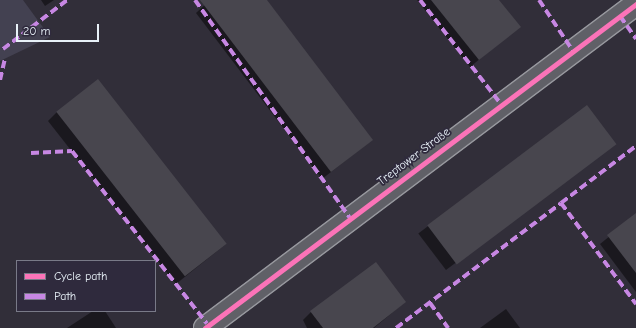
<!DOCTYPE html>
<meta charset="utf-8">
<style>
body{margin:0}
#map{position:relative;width:636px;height:328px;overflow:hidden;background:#312e39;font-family:"Comic Neue",sans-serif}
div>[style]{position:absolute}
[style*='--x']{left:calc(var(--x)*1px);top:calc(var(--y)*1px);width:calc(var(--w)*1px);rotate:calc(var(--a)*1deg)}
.green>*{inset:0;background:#434151}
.shadow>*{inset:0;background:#0007;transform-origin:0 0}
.building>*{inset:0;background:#48464e;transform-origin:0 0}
.roads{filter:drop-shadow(1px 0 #98999f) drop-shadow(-1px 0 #98999f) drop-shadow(0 1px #98999f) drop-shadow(0 -1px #98999f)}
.street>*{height:22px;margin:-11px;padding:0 11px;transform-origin:11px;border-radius:11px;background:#606067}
.quiet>*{height:4px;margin-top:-2px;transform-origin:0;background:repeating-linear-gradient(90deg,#c787e3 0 8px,transparent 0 12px)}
.cycleway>*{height:5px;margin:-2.5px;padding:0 2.5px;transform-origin:2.5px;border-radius:2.5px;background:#fb73b8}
span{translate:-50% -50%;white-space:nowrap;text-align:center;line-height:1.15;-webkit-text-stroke:3.5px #2f2a3d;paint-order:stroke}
.street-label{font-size:12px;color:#e8f1f8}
.legend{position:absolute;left:16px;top:260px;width:140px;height:52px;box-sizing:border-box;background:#2f2a3d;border:1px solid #797a88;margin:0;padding:5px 7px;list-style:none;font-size:12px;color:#e8f1f8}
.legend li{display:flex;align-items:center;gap:8px;height:20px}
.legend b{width:20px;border:1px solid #797a88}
.scale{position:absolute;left:16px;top:24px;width:83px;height:18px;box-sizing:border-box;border:2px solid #e8f1f8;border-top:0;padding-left:5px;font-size:12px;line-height:14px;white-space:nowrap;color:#e8f1f8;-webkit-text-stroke:3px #2f2a3d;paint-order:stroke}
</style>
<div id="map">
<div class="green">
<div style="clip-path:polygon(0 0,23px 0,50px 37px,0 61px)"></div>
</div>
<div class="shadow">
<div style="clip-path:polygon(41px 0,54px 0,45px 6px)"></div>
<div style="clip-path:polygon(210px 0,266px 0,372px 140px,322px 179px,196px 13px)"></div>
<div style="clip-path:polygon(417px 0,498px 0,519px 27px,470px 67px)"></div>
<div style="left:586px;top:107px;width:46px;height:210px;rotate:53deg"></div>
<div style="clip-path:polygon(57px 112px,226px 244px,176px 284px,48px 121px)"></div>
<div style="clip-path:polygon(636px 215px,636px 292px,600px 244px)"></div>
<div style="clip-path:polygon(405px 302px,374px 328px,307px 328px,303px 320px,311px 312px)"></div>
<div style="clip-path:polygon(506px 309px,520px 328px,480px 328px)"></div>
<div style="clip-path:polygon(93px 311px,105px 311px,116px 328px,67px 328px)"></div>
</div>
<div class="building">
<div style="clip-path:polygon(200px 0,267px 0,373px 140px,331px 172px)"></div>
<div style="clip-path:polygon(431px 0,499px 0,521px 27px,479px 60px)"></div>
<div style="left:98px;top:79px;width:209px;height:53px;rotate:52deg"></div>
<div style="left:587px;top:105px;width:49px;height:200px;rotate:53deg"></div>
<div style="clip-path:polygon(636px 213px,636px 273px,607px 235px)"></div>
<div style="clip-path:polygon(376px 262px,406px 302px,373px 328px,323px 328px,310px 311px)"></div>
</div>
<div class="roads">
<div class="street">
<div style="--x:205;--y:328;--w:539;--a:-36.93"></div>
</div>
</div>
<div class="quiet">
<div style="--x:195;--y:0;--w:267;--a:54.6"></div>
<div style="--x:420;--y:0;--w:132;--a:52.1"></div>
<div style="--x:539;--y:0;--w:61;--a:56.3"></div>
<div style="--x:620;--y:16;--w:28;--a:55"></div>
<div style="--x:3;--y:49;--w:81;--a:-37.4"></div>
<div style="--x:0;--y:80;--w:22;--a:-77"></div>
<div style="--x:31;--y:153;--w:41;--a:-2.8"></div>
<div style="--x:72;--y:151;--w:219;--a:52"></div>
<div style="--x:561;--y:203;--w:94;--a:-37.2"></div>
<div style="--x:430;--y:303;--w:31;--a:54"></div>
<div style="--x:396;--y:328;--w:207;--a:-37.1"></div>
<div style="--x:561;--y:203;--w:126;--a:53.4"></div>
</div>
<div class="cycleway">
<div style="--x:205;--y:328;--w:539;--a:-36.93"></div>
</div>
<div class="street-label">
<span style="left:414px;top:157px;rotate:-37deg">Treptower Straße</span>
</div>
<ul class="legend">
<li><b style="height:5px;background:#fb73b8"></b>Cycle path</li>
<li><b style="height:5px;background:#c787e3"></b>Path</li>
</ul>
<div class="scale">20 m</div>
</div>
